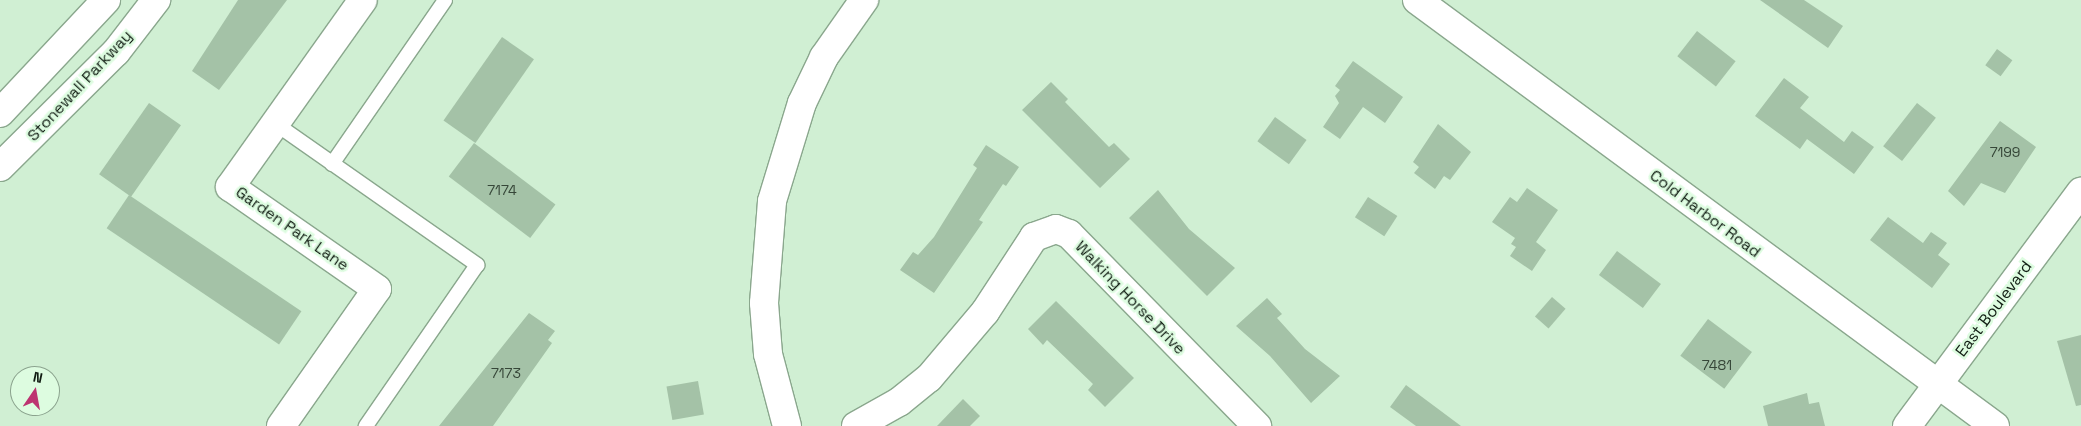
<!DOCTYPE html>
<style>
body{margin:0}
#map{position:relative;width:2081px;height:426px;overflow:hidden;background:#d0efd3;font-family:"Space Grotesk",sans-serif}
div>[style]{position:absolute}
[style*='--x']{left:calc(var(--x)*1px);top:calc(var(--y)*1px);width:calc(var(--w)*1px);rotate:calc(var(--a)*1deg)}
.building>*{inset:0;background:#a4c2a7;transform-origin:0 0}
.roads{filter:drop-shadow(1px 0 #8aa78d) drop-shadow(-1px 0 #8aa78d) drop-shadow(0 1px #8aa78d) drop-shadow(0 -1px #8aa78d)}
.lane>*{height:14px;margin:-7px;padding:0 7px;transform-origin:7px;border-radius:7px;background:#fff}
.street>*{height:28px;margin:-14px;padding:0 14px;transform-origin:14px;border-radius:14px;background:#fff}
.secondary>*{height:28px;margin:-14px;padding:0 14px;transform-origin:14px;border-radius:14px;background:#fff}
span{translate:-50% -50%;white-space:nowrap;text-align:center;line-height:1.15;-webkit-text-stroke:5px #ddfce0;paint-order:stroke}
.number-label{font-size:14px;color:#364638}
.number-label span{-webkit-text-stroke-width:0}
.street-label{font-size:16px;color:#111d13}
.north{position:absolute;left:10px;top:366px;width:50px;height:50px;box-sizing:border-box;background:#ddfce0;border:1px solid #8ba38e;border-radius:50%;rotate:12deg;font-size:14px;font-weight:700;line-height:20px;text-align:center;color:#111d13}
.north::after{content:'';display:block;margin:auto;width:18px;height:22px;background:#bd3471;clip-path:polygon(50% 0,100% 100%,50% 72%,0 100%)}
</style>
<div id="map">
<div class="building">
<div style="clip-path:polygon(238px 0,287px 0,219px 90px,192px 71px)"></div>
<div style="clip-path:polygon(1760px 0,1804px 0,1843px 26px,1828px 48px)"></div>
<div style="left:1697px;top:31px;width:49px;height:32px;rotate:38deg"></div>
<div style="left:502px;top:37px;width:39px;height:102px;rotate:35deg"></div>
<div style="left:1997px;top:49px;width:19px;height:20px;rotate:36deg"></div>
<div style="clip-path:polygon(1353px 61px,1403px 97px,1385px 123px,1363px 107px,1340px 139px,1323px 127px,1339px 103px,1335px 96px,1340px 90px,1335px 86px)"></div>
<div style="clip-path:polygon(1784px 78px,1809px 97px,1800px 108px,1844px 142px,1852px 131px,1874px 147px,1854px 174px,1807px 139px,1800px 149px,1755px 116px)"></div>
<div style="clip-path:polygon(1051px 82px,1068px 99px,1065px 102px,1109px 147px,1114px 143px,1130px 159px,1100px 188px,1022px 110px)"></div>
<div style="left:149px;top:103px;width:39px;height:87px;rotate:35deg"></div>
<div style="left:1917px;top:103px;width:24px;height:55px;rotate:38deg"></div>
<div style="left:1275px;top:117px;width:39px;height:30px;rotate:36deg"></div>
<div style="clip-path:polygon(2000px 121px,2036px 147px,2005px 193px,1981px 183px,1964px 206px,1948px 191px)"></div>
<div style="clip-path:polygon(1438px 124px,1471px 152px,1450px 180px,1444px 176px,1435px 189px,1414px 173px,1419px 167px,1413px 162px)"></div>
<div style="left:474px;top:143px;width:102px;height:42px;rotate:37deg"></div>
<div style="clip-path:polygon(986px 145px,1019px 167px,1006px 186px,1003px 184px,979px 220px,983px 222px,934px 293px,900px 270px,913px 252px,918px 255px,934px 237px,977px 168px,973px 165px)"></div>
<div style="clip-path:polygon(1527px 188px,1558px 210px,1536px 242px,1546px 250px,1532px 271px,1510px 256px,1516px 247px,1511px 244px,1515px 238px,1492px 222px,1510px 197px,1517px 202px)"></div>
<div style="clip-path:polygon(1158px 190px,1189px 229px,1235px 268px,1207px 296px,1129px 218px)"></div>
<div style="left:129px;top:195px;width:208px;height:40px;rotate:34deg"></div>
<div style="left:1368px;top:197px;width:35px;height:24px;rotate:33deg"></div>
<div style="clip-path:polygon(1888px 217px,1923px 243px,1931px 232px,1947px 243px,1938px 255px,1950px 264px,1932px 288px,1870px 240px)"></div>
<div style="left:1617px;top:251px;width:55px;height:30px;rotate:37deg"></div>
<div style="left:1552px;top:297px;width:18px;height:26px;rotate:41deg"></div>
<div style="clip-path:polygon(1267px 298px,1282px 314px,1277px 318px,1305px 349px,1340px 376px,1311px 403px,1270px 356px,1236px 326px)"></div>
<div style="clip-path:polygon(1056px 301px,1134px 378px,1105px 407px,1088px 390px,1093px 384px,1047px 340px,1043px 345px,1028px 329px)"></div>
<div style="clip-path:polygon(529px 313px,555px 331px,548px 340px,552px 343px,493px 426px,439px 426px)"></div>
<div style="left:1708px;top:319px;width:55px;height:46px;rotate:37deg"></div>
<div style="clip-path:polygon(2081px 335px,2081px 405px,2076px 406px,2057px 341px)"></div>
<div style="left:698px;top:381px;width:34px;height:32px;rotate:80deg"></div>
<div style="clip-path:polygon(1406px 385px,1461px 426px,1416px 426px,1390px 407px)"></div>
<div style="clip-path:polygon(1807px 393px,1809px 404px,1819px 402px,1825px 426px,1768px 426px,1763px 406px)"></div>
<div style="clip-path:polygon(963px 399px,980px 416px,970px 426px,937px 426px)"></div>
</div>
<div class="roads">
<div class="lane">
<div style="--x:276;--y:124;--w:246;--a:35"></div>
<div style="--x:477;--y:265;--w:196;--a:124.6"></div>
<div style="--x:332;--y:164;--w:199;--a:-55.4"></div>
</div>
<div class="street">
<div style="--x:281;--y:426;--w:167;--a:-55"></div>
<div style="--x:377;--y:289;--w:179;--a:-145.2"></div>
<div style="--x:230;--y:187;--w:229;--a:-54.6"></div>
<div style="--x:787;--y:426;--w:74;--a:-104.8"></div>
<div style="--x:768;--y:354;--w:51;--a:-94.5"></div>
<div style="--x:764;--y:303;--w:102;--a:-85.5"></div>
<div style="--x:772;--y:201;--w:102;--a:-73"></div>
<div style="--x:802;--y:103;--w:51;--a:-64.4"></div>
<div style="--x:824;--y:57;--w:70;--a:-54.9"></div>
<div style="--x:856;--y:426;--w:49;--a:-29.2"></div>
<div style="--x:899;--y:402;--w:38;--a:-39"></div>
<div style="--x:929;--y:378;--w:87;--a:-49.7"></div>
<div style="--x:985;--y:312;--w:90;--a:-56.8"></div>
<div style="--x:1034;--y:237;--w:23;--a:-20"></div>
<div style="--x:1056;--y:229;--w:14;--a:21"></div>
<div style="--x:1069;--y:234;--w:269;--a:45.6"></div>
<div style="--x:1907;--y:426;--w:292;--a:-53.4"></div>
</div>
<div class="secondary">
<div style="--x:1417;--y:0;--w:718;--a:36.39"></div>
<div style="--x:0;--y:113;--w:155;--a:-46.8"></div>
<div style="--x:0;--y:167;--w:163;--a:-44.8"></div>
<div style="--x:116;--y:52;--w:66;--a:-52.4"></div>
</div>
</div>
<div class="number-label">
<span style="left:2005px;top:152px">7199</span>
<span style="left:502px;top:190px">7174</span>
<span style="left:1717px;top:365px">7481</span>
<span style="left:506px;top:373px">7173</span>
</div>
<div class="street-label">
<span style="left:80px;top:86px;rotate:-47deg">Stonewall Parkway</span>
<span style="left:1705px;top:214px;rotate:37deg">Cold Harbor Road</span>
<span style="left:292px;top:229px;rotate:35deg">Garden Park Lane</span>
<span style="left:1130px;top:298px;rotate:46deg">Walking Horse Drive</span>
<span style="left:1994px;top:309px;rotate:-53deg">East Boulevard</span>
</div>
<div class="north">N</div>
</div>
